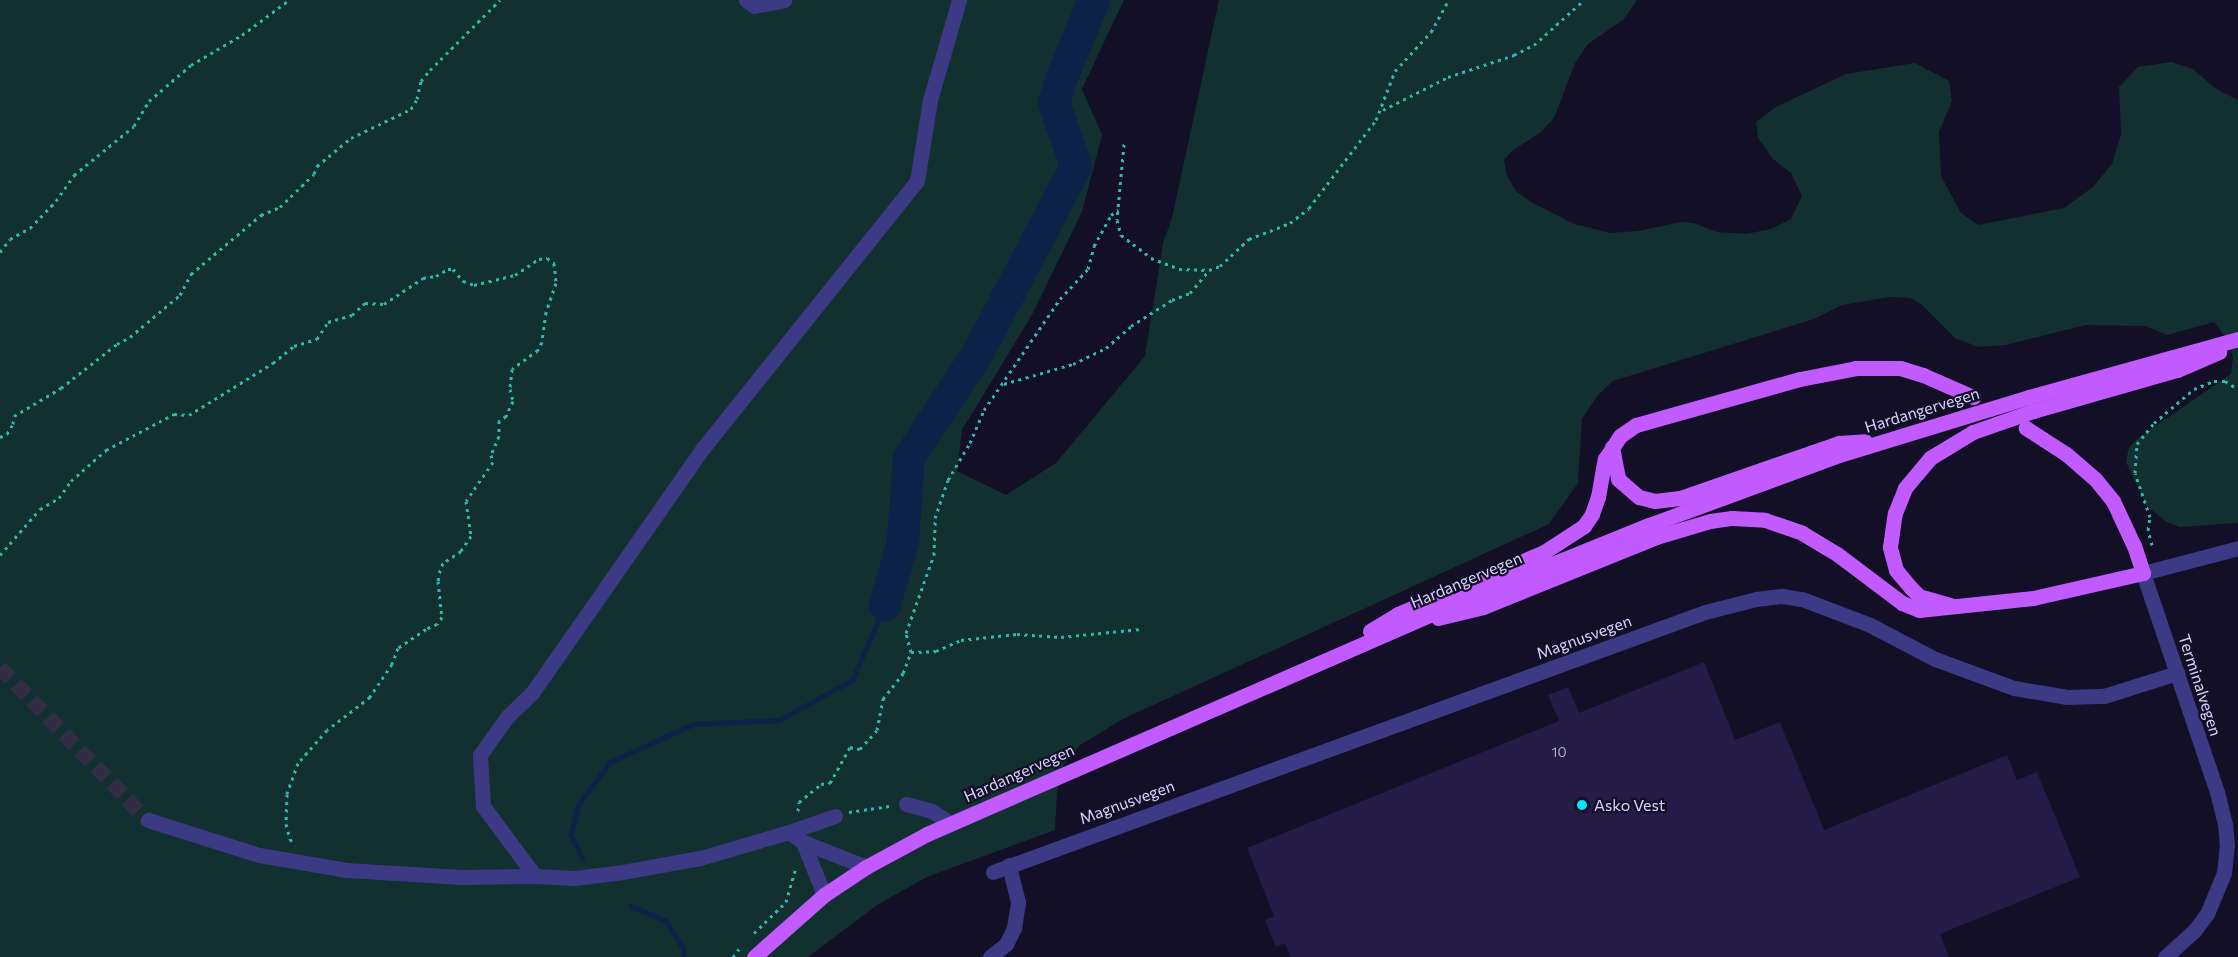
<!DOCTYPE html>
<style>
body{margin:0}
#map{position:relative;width:2238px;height:957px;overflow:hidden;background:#130f26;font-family:Commissioner,sans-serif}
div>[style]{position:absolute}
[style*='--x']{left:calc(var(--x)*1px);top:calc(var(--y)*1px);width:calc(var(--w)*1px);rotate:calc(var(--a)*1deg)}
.green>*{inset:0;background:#12302f}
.stream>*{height:5px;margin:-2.5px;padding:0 2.5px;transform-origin:2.5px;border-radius:2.5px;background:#0c2248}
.river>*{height:32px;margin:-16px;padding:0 16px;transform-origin:16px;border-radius:16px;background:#0c2248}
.building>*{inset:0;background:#241b47}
.minor-tunnel>*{height:15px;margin-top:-7.5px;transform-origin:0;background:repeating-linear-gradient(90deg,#312d47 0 15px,transparent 0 23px)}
.path>*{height:3px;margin-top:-1.5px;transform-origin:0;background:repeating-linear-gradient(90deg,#2fb8b0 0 3px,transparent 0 7.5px)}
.minor>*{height:15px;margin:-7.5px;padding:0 7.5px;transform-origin:7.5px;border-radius:7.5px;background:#3d3a85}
.major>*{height:15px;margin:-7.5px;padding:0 7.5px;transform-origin:7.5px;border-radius:7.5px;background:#c25bff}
.dots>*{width:16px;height:16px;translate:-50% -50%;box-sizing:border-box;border:3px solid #130f26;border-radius:50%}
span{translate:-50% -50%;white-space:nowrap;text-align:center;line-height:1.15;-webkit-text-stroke:4.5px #130f26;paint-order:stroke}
.number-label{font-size:14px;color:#aca6d1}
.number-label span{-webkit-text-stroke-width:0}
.street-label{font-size:16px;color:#d9d4ff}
.poi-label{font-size:16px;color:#d9d4ff}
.left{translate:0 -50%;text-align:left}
</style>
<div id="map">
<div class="green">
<div style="clip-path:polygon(0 0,1124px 0,1082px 89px,1102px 135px,1082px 212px,1033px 313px,962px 430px,957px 471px,1006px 495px,1056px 463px,1145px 356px,1163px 243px,1172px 218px,1219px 0,1637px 0,1623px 20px,1588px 44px,1575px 63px,1554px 118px,1541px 132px,1512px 151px,1504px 160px,1507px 176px,1516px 191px,1531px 202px,1574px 224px,1610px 233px,1638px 231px,1681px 222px,1693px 223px,1717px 232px,1746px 234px,1771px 229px,1791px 219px,1802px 196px,1791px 173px,1773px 159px,1758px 138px,1756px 122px,1776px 107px,1846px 74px,1915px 63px,1949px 81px,1952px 101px,1939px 132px,1941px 176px,1961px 213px,1978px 225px,2064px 208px,2093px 187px,2112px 164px,2121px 134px,2119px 87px,2138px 67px,2171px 62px,2193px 69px,2216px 89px,2238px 100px,2238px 523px,2180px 527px,2165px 521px,2146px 505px,2126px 462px,2129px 447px,2141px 436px,2231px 374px,2233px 357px,2224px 335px,2214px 322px,2167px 335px,2145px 326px,2086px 325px,2006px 345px,1978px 347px,1955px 338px,1920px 303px,1910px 298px,1890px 297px,1842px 305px,1814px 319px,1613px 381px,1597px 396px,1582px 419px,1578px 483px,1549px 524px,1123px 719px,1080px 745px,1063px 766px,1057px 793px,1055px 830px,927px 877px,877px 905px,808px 957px,0 957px)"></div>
</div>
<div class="stream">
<div style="--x:582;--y:858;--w:25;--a:-116"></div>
<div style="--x:571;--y:835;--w:31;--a:-77"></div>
<div style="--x:578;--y:805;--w:54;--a:-53.3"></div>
<div style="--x:610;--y:762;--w:91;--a:-24.6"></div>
<div style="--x:693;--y:724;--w:86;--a:-2.7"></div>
<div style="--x:779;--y:720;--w:83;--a:-28.7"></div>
<div style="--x:852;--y:680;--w:82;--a:-66.3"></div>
<div style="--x:631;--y:906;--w:38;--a:23"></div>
<div style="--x:666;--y:921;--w:34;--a:58"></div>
<div style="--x:684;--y:950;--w:7;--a:98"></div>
</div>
<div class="river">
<div style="--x:885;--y:605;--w:66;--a:-74.3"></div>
<div style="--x:903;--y:541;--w:83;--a:-85.9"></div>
<div style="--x:909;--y:458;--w:126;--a:-56.7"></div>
<div style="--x:978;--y:353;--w:211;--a:-62.3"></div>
<div style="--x:1076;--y:166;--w:67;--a:-109.2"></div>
<div style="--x:1054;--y:103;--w:27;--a:-73"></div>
<div style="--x:1062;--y:77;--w:83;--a:-67.4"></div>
</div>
<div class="building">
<div style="clip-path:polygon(1704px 662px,1735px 740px,1780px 722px,1824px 830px,2007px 755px,2017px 780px,2037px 772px,2080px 877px,1940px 934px,1949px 957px,1291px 957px,1285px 943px,1276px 947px,1265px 920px,1274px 916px,1247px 848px,1559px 721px,1548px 695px,1568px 687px,1579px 713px)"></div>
</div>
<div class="minor-tunnel">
<div style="--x:0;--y:667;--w:213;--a:46"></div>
</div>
<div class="path">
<div style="--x:1383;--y:110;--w:73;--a:-26.9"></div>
<div style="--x:1448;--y:77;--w:70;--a:-18.4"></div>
<div style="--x:1514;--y:55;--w:22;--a:-27"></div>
<div style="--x:1534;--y:45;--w:67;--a:-42"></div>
<div style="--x:1124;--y:144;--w:76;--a:95.3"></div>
<div style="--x:1117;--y:220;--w:16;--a:75"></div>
<div style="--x:1121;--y:235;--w:38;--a:37"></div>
<div style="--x:1151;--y:258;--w:30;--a:21"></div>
<div style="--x:1179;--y:269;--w:30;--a:2"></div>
<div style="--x:1209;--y:270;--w:12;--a:-20"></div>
<div style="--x:1220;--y:266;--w:40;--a:-43"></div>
<div style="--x:1249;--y:239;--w:44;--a:-21.3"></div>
<div style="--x:1290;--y:223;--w:24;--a:-38"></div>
<div style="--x:1309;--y:208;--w:111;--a:-52.7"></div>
<div style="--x:1376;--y:120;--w:53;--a:-68.8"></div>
<div style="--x:1395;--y:71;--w:53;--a:-47.3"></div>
<div style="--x:1431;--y:32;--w:37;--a:-61"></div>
<div style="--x:0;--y:252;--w:16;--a:-52"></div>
<div style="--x:10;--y:239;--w:23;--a:-29"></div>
<div style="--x:30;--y:228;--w:37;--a:-46"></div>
<div style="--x:56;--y:201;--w:32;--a:-55"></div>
<div style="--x:74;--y:175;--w:77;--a:-39.2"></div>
<div style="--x:134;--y:126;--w:29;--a:-59"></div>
<div style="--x:149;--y:101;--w:55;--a:-40.6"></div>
<div style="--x:191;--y:65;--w:59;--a:-30.5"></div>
<div style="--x:242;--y:35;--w:59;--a:-36.7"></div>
<div style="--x:1004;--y:384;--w:72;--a:-16.2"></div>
<div style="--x:1073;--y:364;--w:37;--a:-26"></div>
<div style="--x:1106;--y:348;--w:33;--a:-41"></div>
<div style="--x:1131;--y:326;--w:49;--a:-32.4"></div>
<div style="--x:1172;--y:300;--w:19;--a:-21"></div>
<div style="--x:1190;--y:293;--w:30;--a:-50"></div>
<div style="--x:0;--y:437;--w:8;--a:-23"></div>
<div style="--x:7;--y:434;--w:12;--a:-59"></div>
<div style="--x:13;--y:424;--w:8;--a:-83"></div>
<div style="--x:14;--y:416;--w:55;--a:-30.8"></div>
<div style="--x:61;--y:388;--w:71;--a:-38.2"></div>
<div style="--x:117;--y:344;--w:15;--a:-28"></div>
<div style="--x:130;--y:337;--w:65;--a:-40"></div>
<div style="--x:180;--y:295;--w:24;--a:-62"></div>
<div style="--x:191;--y:274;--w:92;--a:-40.1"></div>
<div style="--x:261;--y:215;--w:21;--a:-23"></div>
<div style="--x:280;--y:207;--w:47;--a:-44.1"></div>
<div style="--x:314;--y:174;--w:9;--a:-69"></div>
<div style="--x:317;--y:166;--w:44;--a:-39.5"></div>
<div style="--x:351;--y:138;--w:67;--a:-25.8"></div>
<div style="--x:411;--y:109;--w:12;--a:-59"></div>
<div style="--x:417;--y:99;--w:18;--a:-77"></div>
<div style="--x:421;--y:81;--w:14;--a:-51"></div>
<div style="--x:430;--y:70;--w:99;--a:-45"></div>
<div style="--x:2152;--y:545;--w:16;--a:-105"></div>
<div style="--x:2148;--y:530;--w:13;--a:-81"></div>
<div style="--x:2150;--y:517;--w:46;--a:-108.8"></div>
<div style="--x:2135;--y:473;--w:29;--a:-86"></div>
<div style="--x:2137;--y:444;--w:27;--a:-51"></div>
<div style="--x:2154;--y:423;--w:52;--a:-40.4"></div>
<div style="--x:2194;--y:389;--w:22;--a:-22"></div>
<div style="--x:2214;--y:381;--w:11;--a:0"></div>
<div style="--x:2225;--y:381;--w:15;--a:32"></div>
<div style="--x:0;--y:555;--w:61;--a:-49"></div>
<div style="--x:40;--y:509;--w:22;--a:-30"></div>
<div style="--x:59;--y:498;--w:21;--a:-55"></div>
<div style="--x:71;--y:481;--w:47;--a:-41.5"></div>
<div style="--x:106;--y:450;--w:77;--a:-27.9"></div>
<div style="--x:174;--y:414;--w:15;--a:4"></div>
<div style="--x:189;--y:415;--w:99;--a:-31.8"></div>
<div style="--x:273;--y:363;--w:27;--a:-39"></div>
<div style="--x:294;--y:346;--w:24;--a:-17"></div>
<div style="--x:317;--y:339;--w:20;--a:-57"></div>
<div style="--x:328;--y:322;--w:25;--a:-16"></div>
<div style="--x:352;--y:315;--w:18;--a:-43"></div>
<div style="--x:365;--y:303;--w:19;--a:3"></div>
<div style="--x:384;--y:304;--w:47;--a:-33.7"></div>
<div style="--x:423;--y:278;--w:13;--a:-9"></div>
<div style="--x:436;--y:276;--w:14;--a:-30"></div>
<div style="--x:448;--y:269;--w:5;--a:0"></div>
<div style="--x:453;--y:269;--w:16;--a:50"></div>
<div style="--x:463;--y:281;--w:12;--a:20"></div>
<div style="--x:474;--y:285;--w:42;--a:-13.7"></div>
<div style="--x:515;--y:275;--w:29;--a:-34"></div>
<div style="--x:539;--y:259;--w:8;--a:-7"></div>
<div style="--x:547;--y:258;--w:9;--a:36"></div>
<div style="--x:554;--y:263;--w:20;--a:84"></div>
<div style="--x:556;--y:283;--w:31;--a:109"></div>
<div style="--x:546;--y:312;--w:30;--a:98"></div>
<div style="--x:542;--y:342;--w:9;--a:117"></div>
<div style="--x:538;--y:350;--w:32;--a:144"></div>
<div style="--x:512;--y:369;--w:20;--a:96"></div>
<div style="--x:510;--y:389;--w:12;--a:76"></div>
<div style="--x:513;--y:401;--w:17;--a:115"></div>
<div style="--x:506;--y:416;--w:9;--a:144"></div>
<div style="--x:499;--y:421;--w:15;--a:90"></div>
<div style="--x:499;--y:436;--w:21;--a:113"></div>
<div style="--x:491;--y:455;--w:7;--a:74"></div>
<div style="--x:493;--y:462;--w:47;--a:124.7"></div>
<div style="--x:466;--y:501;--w:35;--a:82"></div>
<div style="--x:471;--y:536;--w:18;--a:124"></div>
<div style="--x:461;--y:551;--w:22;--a:146"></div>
<div style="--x:443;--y:563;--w:8;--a:113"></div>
<div style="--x:440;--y:570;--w:11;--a:100"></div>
<div style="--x:438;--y:581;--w:36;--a:84"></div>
<div style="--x:442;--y:617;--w:9;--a:126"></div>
<div style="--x:437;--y:624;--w:12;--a:156"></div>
<div style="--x:426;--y:629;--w:34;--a:146"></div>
<div style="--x:398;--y:648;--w:17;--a:111"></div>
<div style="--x:392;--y:664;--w:40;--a:124"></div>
<div style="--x:370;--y:697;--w:54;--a:142.5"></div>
<div style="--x:327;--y:730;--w:44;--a:131.3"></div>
<div style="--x:298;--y:763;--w:33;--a:110"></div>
<div style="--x:287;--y:794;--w:30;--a:92"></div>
<div style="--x:286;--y:824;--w:16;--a:75"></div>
<div style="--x:290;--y:839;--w:8;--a:50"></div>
<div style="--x:911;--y:652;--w:25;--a:-2"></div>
<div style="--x:936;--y:651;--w:27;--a:-24"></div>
<div style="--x:961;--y:640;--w:56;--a:-6.1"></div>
<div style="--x:1017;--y:634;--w:44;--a:3.9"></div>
<div style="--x:1061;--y:637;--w:80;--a:-5.7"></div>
<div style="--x:798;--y:811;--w:9;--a:-84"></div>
<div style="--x:799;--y:802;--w:28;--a:-39"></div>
<div style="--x:821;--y:784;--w:9;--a:-6"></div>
<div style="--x:830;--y:783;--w:41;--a:-60.9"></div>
<div style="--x:850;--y:747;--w:10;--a:11"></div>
<div style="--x:860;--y:749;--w:25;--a:-48"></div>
<div style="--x:877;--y:730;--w:32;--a:-79"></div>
<div style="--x:883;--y:699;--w:33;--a:-52"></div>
<div style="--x:903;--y:673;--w:22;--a:-69"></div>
<div style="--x:911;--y:652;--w:20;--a:-105"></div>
<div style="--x:906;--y:633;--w:83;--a:-70.3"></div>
<div style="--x:934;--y:555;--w:37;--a:-88"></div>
<div style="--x:935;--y:518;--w:40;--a:-71.1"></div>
<div style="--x:948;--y:480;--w:43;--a:-59.3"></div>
<div style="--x:970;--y:443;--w:36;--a:-67"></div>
<div style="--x:984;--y:410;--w:135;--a:-55.6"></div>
<div style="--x:1060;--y:299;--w:41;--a:-47"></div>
<div style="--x:1088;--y:269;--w:24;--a:-75"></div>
<div style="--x:1094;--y:246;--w:35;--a:-61"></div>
<div style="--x:1111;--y:215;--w:9;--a:-36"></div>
<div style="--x:849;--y:812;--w:41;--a:-8.3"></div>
<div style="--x:754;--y:933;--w:45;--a:-44.1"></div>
<div style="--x:786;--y:902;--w:35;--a:-74"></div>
<div style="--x:733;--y:957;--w:10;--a:-53"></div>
</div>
<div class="minor">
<div style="--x:746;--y:0;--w:10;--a:37"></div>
<div style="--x:754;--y:6;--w:31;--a:-11"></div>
<div style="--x:906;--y:804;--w:27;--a:15"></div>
<div style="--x:932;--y:811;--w:22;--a:34"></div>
<div style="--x:835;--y:816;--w:49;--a:160.8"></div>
<div style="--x:789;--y:832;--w:17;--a:36"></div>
<div style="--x:803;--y:842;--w:68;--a:21.6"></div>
<div style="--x:148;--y:820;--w:116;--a:17.5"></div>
<div style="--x:259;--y:855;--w:88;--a:9.8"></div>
<div style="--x:346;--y:870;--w:116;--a:3.5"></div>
<div style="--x:462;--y:877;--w:73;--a:-0.8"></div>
<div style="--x:789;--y:832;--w:93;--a:163.7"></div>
<div style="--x:700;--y:858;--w:78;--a:169.7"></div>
<div style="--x:623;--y:872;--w:49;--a:173"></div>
<div style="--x:574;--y:878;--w:39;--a:-177"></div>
<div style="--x:535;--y:876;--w:87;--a:-126.6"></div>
<div style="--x:483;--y:806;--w:51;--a:-93.4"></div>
<div style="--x:480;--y:755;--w:47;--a:-54.6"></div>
<div style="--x:507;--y:717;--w:35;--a:-44"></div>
<div style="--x:532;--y:693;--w:299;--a:-55.1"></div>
<div style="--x:703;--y:448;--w:342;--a:-51.3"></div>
<div style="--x:917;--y:181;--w:82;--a:-80.9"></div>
<div style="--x:930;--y:100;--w:104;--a:-73.8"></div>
<div style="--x:803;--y:842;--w:57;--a:68.4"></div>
<div style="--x:993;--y:872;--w:758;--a:-20.06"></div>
<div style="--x:1705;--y:612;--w:53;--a:-14.3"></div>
<div style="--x:1756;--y:599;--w:26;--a:-7"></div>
<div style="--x:1782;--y:596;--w:20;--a:9"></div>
<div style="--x:1802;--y:599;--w:73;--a:20.9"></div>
<div style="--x:1870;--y:625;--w:73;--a:27.6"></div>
<div style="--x:1935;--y:659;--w:84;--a:20.2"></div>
<div style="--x:2014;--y:688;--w:54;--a:9.6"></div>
<div style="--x:2067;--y:697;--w:37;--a:-2"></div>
<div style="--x:2104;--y:696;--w:77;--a:-17.5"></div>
<div style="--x:990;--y:957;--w:21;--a:-39"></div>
<div style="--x:1006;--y:944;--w:18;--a:-63"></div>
<div style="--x:1014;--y:928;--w:26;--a:-81"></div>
<div style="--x:1018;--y:902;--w:38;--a:-104"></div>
<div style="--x:2165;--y:957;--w:39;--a:-42"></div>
<div style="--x:2194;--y:931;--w:21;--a:-53"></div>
<div style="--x:2207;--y:914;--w:44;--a:-67.5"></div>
<div style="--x:2224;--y:873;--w:27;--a:-84"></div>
<div style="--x:2227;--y:846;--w:22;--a:-95"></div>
<div style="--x:2225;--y:824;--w:33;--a:-104"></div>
<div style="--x:2217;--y:792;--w:231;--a:-108.7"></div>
<div style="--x:2143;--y:573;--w:98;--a:-14.7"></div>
</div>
<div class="major">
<div style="--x:1612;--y:447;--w:33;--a:79"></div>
<div style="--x:1618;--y:479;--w:28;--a:41"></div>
<div style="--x:1639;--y:497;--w:16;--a:14"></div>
<div style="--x:1655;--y:501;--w:25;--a:-7"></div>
<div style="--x:1680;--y:498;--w:168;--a:-19.1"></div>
<div style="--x:1839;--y:443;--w:26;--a:-4"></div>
<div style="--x:1950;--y:605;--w:32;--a:-164"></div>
<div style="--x:1919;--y:596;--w:11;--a:-135"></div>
<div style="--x:1911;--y:588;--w:23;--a:-130"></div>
<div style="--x:1896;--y:570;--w:24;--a:-105"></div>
<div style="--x:1890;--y:547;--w:34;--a:-82"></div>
<div style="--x:1895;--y:513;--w:27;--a:-68"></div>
<div style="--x:1905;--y:488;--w:39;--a:-50"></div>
<div style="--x:1930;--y:458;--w:50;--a:-31.2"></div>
<div style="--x:1973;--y:432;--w:64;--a:-19.3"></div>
<div style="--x:2033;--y:411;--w:150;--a:-15.9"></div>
<div style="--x:2177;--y:370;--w:46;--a:-23.2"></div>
<div style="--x:1438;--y:618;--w:46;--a:-13.7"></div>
<div style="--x:1483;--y:607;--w:187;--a:-22"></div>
<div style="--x:1656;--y:537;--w:56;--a:-16.5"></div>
<div style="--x:1710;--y:521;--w:22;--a:-8"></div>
<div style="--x:1732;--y:518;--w:33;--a:3"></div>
<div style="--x:1765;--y:520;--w:39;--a:19"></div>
<div style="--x:1802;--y:533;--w:41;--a:31"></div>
<div style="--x:1837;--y:554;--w:81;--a:37"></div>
<div style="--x:1902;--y:603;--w:18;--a:22"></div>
<div style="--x:1919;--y:610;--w:115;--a:-6"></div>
<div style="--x:2033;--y:598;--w:113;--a:-12.8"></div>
<div style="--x:2143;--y:573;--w:28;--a:-108"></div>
<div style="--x:2134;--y:546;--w:50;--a:-115"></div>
<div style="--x:2113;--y:501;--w:28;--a:-129"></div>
<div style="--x:2095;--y:479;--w:38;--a:-139"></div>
<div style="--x:2066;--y:454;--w:48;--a:-147"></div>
<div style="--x:1370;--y:631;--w:33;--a:-31"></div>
<div style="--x:1398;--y:614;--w:159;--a:-23"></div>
<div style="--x:1544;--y:552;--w:48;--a:-33"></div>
<div style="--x:1584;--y:526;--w:14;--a:-56"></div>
<div style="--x:1592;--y:514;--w:18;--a:-71"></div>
<div style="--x:1598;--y:497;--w:39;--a:-80"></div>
<div style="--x:1605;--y:459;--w:27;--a:-57"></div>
<div style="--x:1620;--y:436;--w:19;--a:-35"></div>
<div style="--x:1636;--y:425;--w:170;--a:-15.7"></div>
<div style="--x:1800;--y:379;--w:57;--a:-11.1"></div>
<div style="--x:1856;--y:368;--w:44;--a:0"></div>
<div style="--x:1900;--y:368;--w:24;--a:17"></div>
<div style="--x:1923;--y:375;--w:55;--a:23.7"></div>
<div style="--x:754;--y:957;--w:94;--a:-41.5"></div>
<div style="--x:824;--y:895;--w:50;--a:-33.7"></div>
<div style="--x:866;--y:867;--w:69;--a:-28.4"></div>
<div style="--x:927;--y:834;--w:596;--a:-23.55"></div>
<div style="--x:1473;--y:596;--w:190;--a:-22"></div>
<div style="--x:1649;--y:525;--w:202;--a:-20.2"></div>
<div style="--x:1839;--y:455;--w:199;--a:-17"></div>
<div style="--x:2029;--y:397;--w:217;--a:-15.5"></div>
</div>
<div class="dots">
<div style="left:1582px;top:805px;background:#00e5ff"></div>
</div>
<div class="number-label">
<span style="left:1559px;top:752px">10</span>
</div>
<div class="street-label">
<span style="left:1922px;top:410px;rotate:-17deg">Hardangervegen</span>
<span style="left:1466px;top:580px;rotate:-23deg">Hardangervegen</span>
<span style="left:1584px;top:637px;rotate:-20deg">Magnusvegen</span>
<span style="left:2200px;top:685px;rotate:72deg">Terminalvegen</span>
<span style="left:1019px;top:773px;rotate:-24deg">Hardangervegen</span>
<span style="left:1127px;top:802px;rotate:-20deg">Magnusvegen</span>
</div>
<div class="poi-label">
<span class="left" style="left:1594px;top:805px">Asko Vest</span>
</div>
</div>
